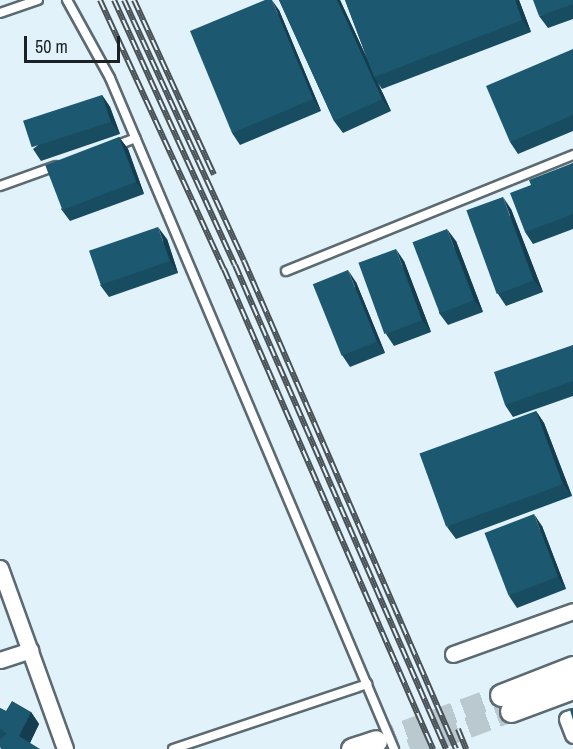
<!DOCTYPE html>
<style>
body{margin:0}
#map{position:relative;width:573px;height:749px;overflow:hidden;background:#e2f2fa;font-family:"Archivo Narrow",sans-serif}
div>[style]{position:absolute}
[style*='--x']{left:calc(var(--x)*1px);top:calc(var(--y)*1px);width:calc(var(--w)*1px);rotate:calc(var(--a)*1deg)}
.secondary-tunnel>*{height:21px;margin-top:-10.5px;transform-origin:0;background:repeating-linear-gradient(90deg,#bac8cf 0 21px,transparent 0 31px)}
.roads{filter:drop-shadow(2px 0 #5c6a71) drop-shadow(-2px 0 #5c6a71) drop-shadow(0 2px #5c6a71) drop-shadow(0 -2px #5c6a71)}
.lane>*{height:8px;margin:-4px;padding:0 4px;transform-origin:4px;border-radius:4px;background:#fff}
.street>*{height:15px;margin:-7.5px;padding:0 7.5px;transform-origin:7.5px;border-radius:7.5px;background:#fff}
.secondary>*{height:21px;margin:-10.5px;padding:0 10.5px;transform-origin:10.5px;border-radius:10.5px;background:#fff}
.rail>*{height:6px;margin-top:-3px;transform-origin:0;background:repeating-linear-gradient(90deg,#e2f2fa 0 11px,#485155 0 22px);box-sizing:border-box;border-block:2px solid #485155}
.wall>*{inset:0;background:#184d61}
.shaded-wall>*{inset:0;background:#143e4f}
.building>*{inset:0;background:#1c5971;transform-origin:0 0}
span{translate:-50% -50%;white-space:nowrap;text-align:center;line-height:1.15;-webkit-text-stroke:6px #e2f2fa;paint-order:stroke}
.scale{position:absolute;left:24px;top:36px;width:96px;height:27px;box-sizing:border-box;border:3px solid #1b2124;border-top:0;padding-left:8px;font-size:18px;line-height:21px;white-space:nowrap;color:#1b2124;-webkit-text-stroke:4px #e2f2fa;paint-order:stroke}
</style>
<div id="map">
<div class="secondary-tunnel">
<div style="--x:376;--y:741;--w:133;--a:-20.2"></div>
<div style="--x:410;--y:749;--w:108;--a:-20.6"></div>
</div>
<div class="roads">
<div class="lane">
<div style="--x:67;--y:0;--w:89;--a:61.1"></div>
<div style="--x:110;--y:78;--w:729;--a:67.06"></div>
<div style="--x:0;--y:13;--w:40;--a:-18.9"></div>
<div style="--x:115;--y:146;--w:22;--a:-21"></div>
<div style="--x:0;--y:186;--w:59;--a:-19.7"></div>
<div style="--x:286;--y:271;--w:310;--a:-22"></div>
<div style="--x:173;--y:749;--w:205;--a:-18.5"></div>
</div>
<div class="street">
<div style="--x:0;--y:568;--w:192;--a:70.2"></div>
<div style="--x:453;--y:654;--w:127;--a:-19.7"></div>
<div style="--x:0;--y:660;--w:32;--a:-18"></div>
<div style="--x:573;--y:717;--w:6;--a:162"></div>
<div style="--x:567;--y:719;--w:17;--a:69"></div>
</div>
<div class="secondary">
<div style="--x:501;--y:695;--w:77;--a:-21.3"></div>
<div style="--x:511;--y:711;--w:66;--a:-20.4"></div>
<div style="--x:352;--y:749;--w:25;--a:-18"></div>
</div>
</div>
<div class="rail">
<div style="--x:100;--y:0;--w:296;--a:65.3"></div>
<div style="--x:224;--y:269;--w:524;--a:66.47"></div>
<div style="--x:114;--y:0;--w:291;--a:65.5"></div>
<div style="--x:235;--y:265;--w:528;--a:66.45"></div>
<div style="--x:124;--y:0;--w:287;--a:65.3"></div>
<div style="--x:244;--y:261;--w:532;--a:66.52"></div>
<div style="--x:134;--y:0;--w:192;--a:65.4"></div>
<div style="--x:458;--y:729;--w:22;--a:68"></div>
</div>
<div class="wall">
<div style="clip-path:polygon(279px 0,340px 0,367px 58px,345px 0,519px 0,531px 32px,382px 89px,378px 83px,391px 111px,343px 133px,334px 121px)"></div>
<div style="clip-path:polygon(573px 0,573px 19px,548px 28px,539px 16px)"></div>
<div style="clip-path:polygon(279px 10px,321px 111px,240px 145px,232px 133px)"></div>
<div style="clip-path:polygon(573px 49px,573px 131px,518px 154px,510px 142px)"></div>
<div style="clip-path:polygon(102px 95px,110px 107px,120px 134px,41px 161px,33px 149px)"></div>
<div style="clip-path:polygon(119px 137px,128px 149px,144px 194px,70px 221px,61px 209px)"></div>
<div style="clip-path:polygon(573px 163px,573px 229px,533px 244px,525px 232px,531px 185px)"></div>
<div style="clip-path:polygon(511px 209px,543px 292px,506px 306px,498px 294px)"></div>
<div style="clip-path:polygon(167px 239px,178px 273px,109px 297px,100px 285px)"></div>
<div style="clip-path:polygon(456px 241px,483px 312px,448px 325px,439px 313px)"></div>
<div style="clip-path:polygon(404px 261px,431px 332px,394px 346px,386px 334px)"></div>
<div style="clip-path:polygon(356px 282px,385px 353px,350px 367px,342px 355px)"></div>
<div style="clip-path:polygon(573px 345px,573px 396px,513px 417px,505px 405px)"></div>
<div style="clip-path:polygon(536px 411px,544px 423px,572px 496px,456px 539px,447px 527px)"></div>
<div style="clip-path:polygon(542px 526px,566px 589px,517px 608px,509px 596px)"></div>
<div style="clip-path:polygon(0 708px,6px 711px,31px 712px,39px 724px,30px 743px,0 747px)"></div>
</div>
<div class="shaded-wall">
<div style="clip-path:polygon(272px 0,279px 10px,321px 111px,313px 99px)"></div>
<div style="clip-path:polygon(337px 0,340px 0,375px 76px,374px 77px,378px 83px,391px 111px,382px 99px)"></div>
<div style="clip-path:polygon(515px 0,519px 0,531px 32px,522px 20px)"></div>
<div style="clip-path:polygon(102px 95px,110px 107px,120px 134px,111px 122px)"></div>
<div style="clip-path:polygon(119px 137px,128px 149px,144px 194px,136px 182px)"></div>
<div style="clip-path:polygon(503px 197px,511px 209px,543px 292px,534px 280px)"></div>
<div style="clip-path:polygon(158px 227px,167px 239px,178px 273px,170px 261px)"></div>
<div style="clip-path:polygon(447px 229px,456px 241px,483px 312px,474px 300px)"></div>
<div style="clip-path:polygon(396px 249px,404px 261px,431px 332px,422px 320px)"></div>
<div style="clip-path:polygon(348px 270px,356px 282px,385px 353px,377px 341px)"></div>
<div style="clip-path:polygon(536px 411px,544px 423px,572px 496px,563px 484px)"></div>
<div style="clip-path:polygon(534px 514px,542px 526px,566px 589px,558px 577px)"></div>
<div style="clip-path:polygon(31px 712px,39px 724px,27px 749px,19px 736px)"></div>
</div>
<div class="building">
<div style="clip-path:polygon(265px 0,272px 0,313px 99px,232px 133px,190px 31px)"></div>
<div style="clip-path:polygon(279px 0,337px 0,382px 99px,334px 121px)"></div>
<div style="clip-path:polygon(345px 0,515px 0,522px 20px,374px 77px)"></div>
<div style="clip-path:polygon(533px 0,573px 0,573px 4px,539px 16px)"></div>
<div style="clip-path:polygon(573px 49px,573px 115px,510px 142px,486px 86px)"></div>
<div style="left:102px;top:95px;width:28px;height:83px;rotate:72deg"></div>
<div style="left:119px;top:137px;width:48px;height:79px;rotate:69deg"></div>
<div style="clip-path:polygon(573px 163px,573px 214px,525px 232px,510px 193px,531px 185px,529px 180px)"></div>
<div style="left:503px;top:197px;width:89px;height:39px;rotate:70deg"></div>
<div style="left:158px;top:227px;width:36px;height:73px;rotate:71deg"></div>
<div style="left:447px;top:229px;width:76px;height:37px;rotate:69deg"></div>
<div style="left:396px;top:249px;width:76px;height:40px;rotate:70deg"></div>
<div style="left:348px;top:270px;width:77px;height:38px;rotate:68deg"></div>
<div style="clip-path:polygon(573px 345px,573px 381px,505px 405px,494px 372px)"></div>
<div style="left:536px;top:411px;width:78px;height:124px;rotate:70deg"></div>
<div style="left:534px;top:514px;width:67px;height:53px;rotate:69deg"></div>
<div style="clip-path:polygon(12px 701px,31px 712px,19px 736px,40px 749px,1px 749px,0 747px,0 739px,7px 734px,0 728px,0 708px,6px 711px)"></div>
<div style="clip-path:polygon(573px 708px,573px 720px,570px 710px)"></div>
</div>
<div class="scale">50 m</div>
</div>
